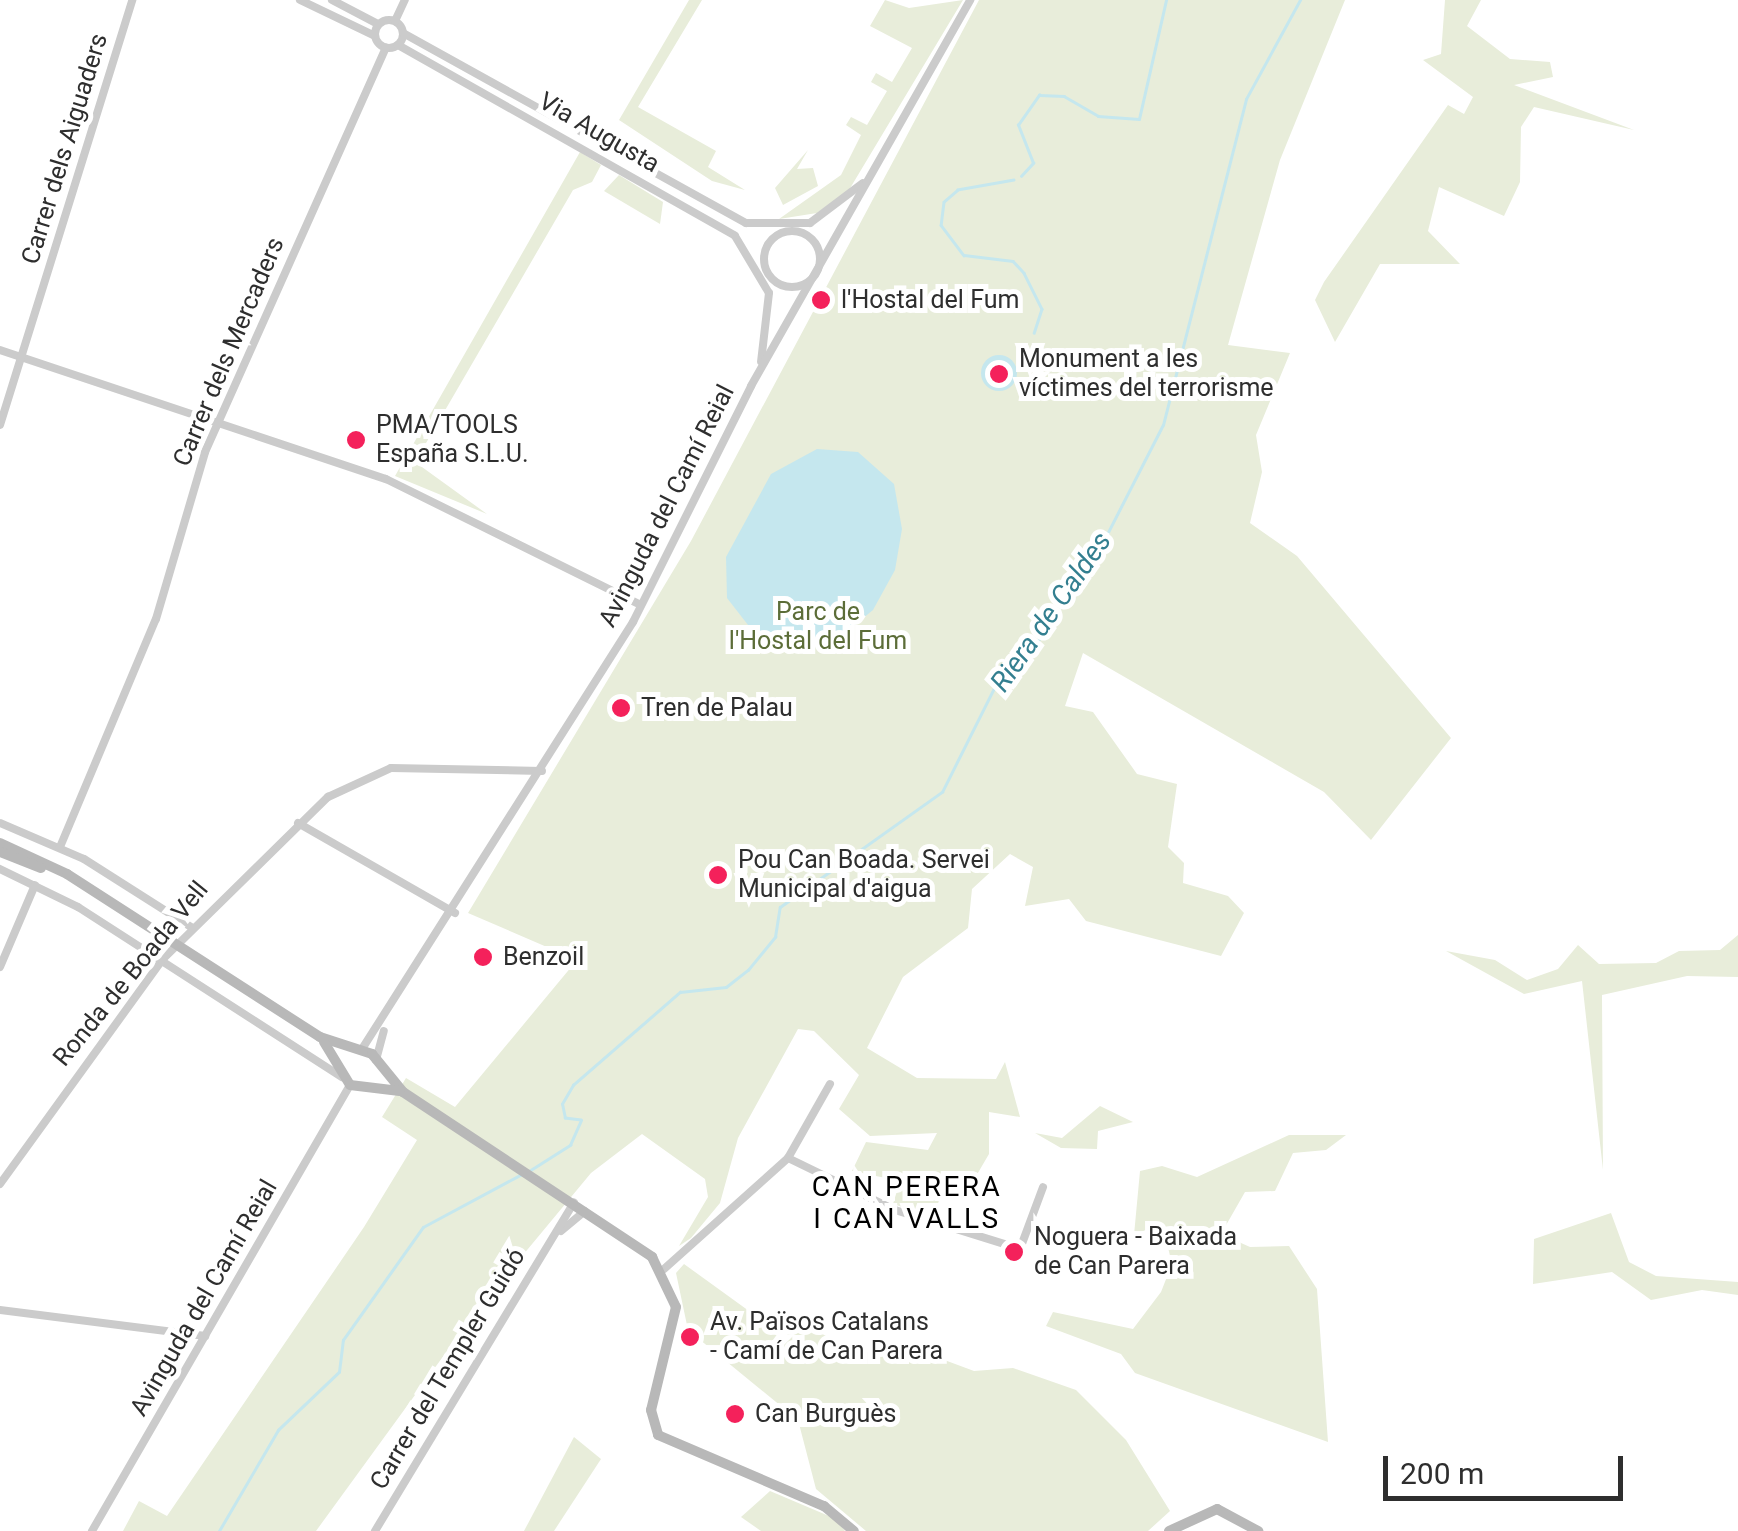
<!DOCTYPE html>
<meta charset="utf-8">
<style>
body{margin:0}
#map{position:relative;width:1738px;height:1531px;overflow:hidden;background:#fff;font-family:Roboto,sans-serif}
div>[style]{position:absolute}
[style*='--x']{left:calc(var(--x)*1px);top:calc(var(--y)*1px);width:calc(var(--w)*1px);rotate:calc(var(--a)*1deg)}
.green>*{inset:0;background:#e8edda}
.water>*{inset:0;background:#c5e7ee}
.round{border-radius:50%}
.stream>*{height:2.5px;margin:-1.25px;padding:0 1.25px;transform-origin:1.25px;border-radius:1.25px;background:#c5e7ee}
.minor>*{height:8px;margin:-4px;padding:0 4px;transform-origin:4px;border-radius:4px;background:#cbcbcb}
.minor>.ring{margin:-4px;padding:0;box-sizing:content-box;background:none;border:8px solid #cbcbcb;border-radius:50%}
.secondary>*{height:10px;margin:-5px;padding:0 5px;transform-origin:5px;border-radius:5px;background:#b8b8b8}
.dots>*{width:28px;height:28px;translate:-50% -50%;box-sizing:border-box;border:5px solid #fff;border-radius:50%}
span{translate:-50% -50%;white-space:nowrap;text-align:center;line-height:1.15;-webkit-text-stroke:10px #fff;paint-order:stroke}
.street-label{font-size:25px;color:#2e2e2e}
.poi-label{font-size:25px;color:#2e2e2e}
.left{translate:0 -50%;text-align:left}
.park-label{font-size:25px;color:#5c6d38}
.water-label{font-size:28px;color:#337f90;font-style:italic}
.neighbourhood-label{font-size:28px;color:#000;letter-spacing:2.5px}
.scale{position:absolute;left:1383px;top:1456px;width:240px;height:45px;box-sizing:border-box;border:5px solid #2e2e2e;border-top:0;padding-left:12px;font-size:30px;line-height:35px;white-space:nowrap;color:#2e2e2e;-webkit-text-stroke:8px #fff;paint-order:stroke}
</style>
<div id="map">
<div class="green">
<div style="clip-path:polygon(689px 0,702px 0,638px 107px,716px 151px,708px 167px,745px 190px,712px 181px,619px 120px)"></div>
<div style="clip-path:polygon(885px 0,909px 8px,963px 0,849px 190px,817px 213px,779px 219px,841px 175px,861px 135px,846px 125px,851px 117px,867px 125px,887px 91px,871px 82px,876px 73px,892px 82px,912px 48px,870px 26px)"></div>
<div style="clip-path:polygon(979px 0,1345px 0,1280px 160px,1228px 345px,1290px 353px,1256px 435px,1262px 472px,1250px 523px,1297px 556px,1451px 738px,1371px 840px,1324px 792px,1083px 653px,1065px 706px,1093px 712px,1137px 774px,1177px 784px,1168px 847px,1184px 863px,1183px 883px,1228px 896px,1244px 913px,1221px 956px,1086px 921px,1069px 899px,1025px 906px,1033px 867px,1010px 854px,972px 889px,968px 928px,903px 977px,867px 1048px,917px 1078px,996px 1079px,1005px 1062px,1020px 1117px,989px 1112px,989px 1154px,965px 1195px,943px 1187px,934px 1217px,893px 1204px,900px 1181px,852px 1171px,866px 1142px,928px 1150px,937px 1133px,870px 1136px,839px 1109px,859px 1075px,814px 1031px,798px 1029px,738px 1138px,720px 1203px,691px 1238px,679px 1246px,708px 1197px,705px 1179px,642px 1134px,591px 1173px,474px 1314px,316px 1531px,123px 1531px,139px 1501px,167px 1516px,364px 1227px,417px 1140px,382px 1117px,406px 1078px,455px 1107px,577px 960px,468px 913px,691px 541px)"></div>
<div style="clip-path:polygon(1445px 0,1481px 0,1467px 26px,1510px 59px,1550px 62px,1553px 77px,1514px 85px,1634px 130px,1534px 107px,1521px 127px,1520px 182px,1504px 216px,1439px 187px,1428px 231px,1460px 264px,1380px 264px,1335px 342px,1315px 300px,1324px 282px,1448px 105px,1464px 114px,1473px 97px,1423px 60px,1441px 54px)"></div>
<div style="clip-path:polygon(808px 150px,797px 169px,813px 168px,818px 186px,783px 205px,775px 188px)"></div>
<div style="clip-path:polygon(580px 152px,601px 165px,592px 182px,573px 190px,415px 462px,487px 514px,395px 476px)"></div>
<div style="clip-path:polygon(619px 175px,663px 202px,660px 224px,604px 191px)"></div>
<div style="clip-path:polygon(1738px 935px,1738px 977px,1687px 976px,1602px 995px,1603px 1170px,1582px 981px,1524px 994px,1446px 951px,1495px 960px,1527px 980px,1558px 969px,1578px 945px,1599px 964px,1656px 963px,1679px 951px,1720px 950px)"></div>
<div style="clip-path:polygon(1100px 1106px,1133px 1122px,1098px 1131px,1097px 1149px,1061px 1148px,1035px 1133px,1062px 1138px)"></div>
<div style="clip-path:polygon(1289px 1135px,1346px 1135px,1326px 1150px,1293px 1153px,1275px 1191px,1245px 1192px,1221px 1234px,1250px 1247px,1289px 1246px,1317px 1289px,1328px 1442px,1135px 1373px,1121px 1354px,1046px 1326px,1053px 1312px,1133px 1329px,1161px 1292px,1172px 1264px,1162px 1223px,1134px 1235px,1140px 1171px,1162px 1166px,1197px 1177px)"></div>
<div style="clip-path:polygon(1611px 1213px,1629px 1262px,1656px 1276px,1738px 1282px,1738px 1295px,1702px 1290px,1651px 1300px,1612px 1272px,1533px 1284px,1534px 1239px)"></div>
<div style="clip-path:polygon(684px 1264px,749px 1311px,783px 1313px,856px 1352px,931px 1355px,974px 1371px,1013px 1368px,1076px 1390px,1126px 1440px,1170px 1511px,1148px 1531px,866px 1531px,816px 1489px,798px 1420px,688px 1330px,676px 1273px)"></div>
<div style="clip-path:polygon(574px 1437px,601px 1459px,554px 1531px,524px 1531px)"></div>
<div style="clip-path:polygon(770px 1491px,836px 1519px,845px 1531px,761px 1531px,741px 1517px)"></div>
</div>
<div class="water">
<div class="round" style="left:981px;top:355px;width:36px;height:36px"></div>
<div style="clip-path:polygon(817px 449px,858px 452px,894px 484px,902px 529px,895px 570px,873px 610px,840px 637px,805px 650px,762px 643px,727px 598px,726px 557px,771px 474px)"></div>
</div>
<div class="stream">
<div style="--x:1021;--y:176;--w:18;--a:-47"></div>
<div style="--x:1033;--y:163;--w:41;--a:-111.5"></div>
<div style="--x:1018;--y:125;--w:37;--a:-55"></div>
<div style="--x:1039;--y:95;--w:25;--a:2"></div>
<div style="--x:1064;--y:96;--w:39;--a:30"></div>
<div style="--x:1098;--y:116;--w:41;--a:4.2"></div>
<div style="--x:1139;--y:119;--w:122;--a:-77.2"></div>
<div style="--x:1014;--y:180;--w:57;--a:169.9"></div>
<div style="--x:958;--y:190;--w:18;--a:139"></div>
<div style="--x:944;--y:202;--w:23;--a:97"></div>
<div style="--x:941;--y:225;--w:38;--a:53"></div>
<div style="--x:964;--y:255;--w:49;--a:7"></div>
<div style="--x:1013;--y:261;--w:16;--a:47"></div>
<div style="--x:1024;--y:273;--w:40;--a:63.4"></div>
<div style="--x:1042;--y:309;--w:25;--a:108"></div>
<div style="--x:529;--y:1171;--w:49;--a:-32.4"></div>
<div style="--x:570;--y:1145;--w:27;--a:-66"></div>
<div style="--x:581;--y:1120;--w:16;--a:-173"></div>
<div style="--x:565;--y:1118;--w:14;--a:-102"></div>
<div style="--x:562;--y:1104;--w:22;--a:-60"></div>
<div style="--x:573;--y:1085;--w:142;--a:-41"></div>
<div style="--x:680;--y:992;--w:46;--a:-6.2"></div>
<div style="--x:726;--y:987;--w:28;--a:-38"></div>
<div style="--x:748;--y:970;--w:43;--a:-50.7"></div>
<div style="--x:775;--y:937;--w:30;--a:-81"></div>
<div style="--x:780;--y:907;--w:199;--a:-35.4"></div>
<div style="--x:942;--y:792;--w:132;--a:-63.4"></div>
<div style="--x:1001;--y:674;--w:32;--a:-54"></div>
<div style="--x:1020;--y:648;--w:15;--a:-11"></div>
<div style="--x:1035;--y:645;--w:123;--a:-56.6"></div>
<div style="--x:1103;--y:542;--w:131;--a:-62.9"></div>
<div style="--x:1163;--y:425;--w:336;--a:-75.7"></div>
<div style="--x:1246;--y:99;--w:113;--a:-61.4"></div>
<div style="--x:219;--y:1531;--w:117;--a:-59.7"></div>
<div style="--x:278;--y:1430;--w:84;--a:-43.6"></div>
<div style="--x:339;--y:1372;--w:32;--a:-83"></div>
<div style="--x:343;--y:1340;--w:138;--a:-54.7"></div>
<div style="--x:423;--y:1227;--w:112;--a:-28.2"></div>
</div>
<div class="minor">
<div style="--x:300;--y:0;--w:83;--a:25.6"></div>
<div style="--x:332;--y:0;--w:52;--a:27.6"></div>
<div class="ring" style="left:375px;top:20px;width:20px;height:20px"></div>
<div style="--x:395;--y:21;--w:23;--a:-65"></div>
<div style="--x:403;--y:33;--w:392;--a:29"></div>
<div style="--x:746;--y:223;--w:64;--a:0"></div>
<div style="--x:810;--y:223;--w:66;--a:-37"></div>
<div style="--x:398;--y:45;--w:387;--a:29.5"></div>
<div style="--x:735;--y:236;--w:66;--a:59.2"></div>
<div style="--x:769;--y:293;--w:69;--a:96.6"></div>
<div class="ring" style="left:764px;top:231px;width:48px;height:48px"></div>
<div style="--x:0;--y:350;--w:407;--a:18.5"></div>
<div style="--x:386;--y:479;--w:284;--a:26.3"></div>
<div style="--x:0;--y:425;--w:445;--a:-72.7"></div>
<div style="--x:0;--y:823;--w:91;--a:23.2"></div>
<div style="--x:84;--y:859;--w:127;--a:32.4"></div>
<div style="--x:298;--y:823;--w:181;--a:29.8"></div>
<div style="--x:60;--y:847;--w:247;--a:-67.2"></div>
<div style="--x:156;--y:619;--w:174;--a:-73.6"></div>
<div style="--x:205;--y:452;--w:443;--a:-65.9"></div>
<div style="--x:0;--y:869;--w:87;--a:26"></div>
<div style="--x:78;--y:907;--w:314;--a:32.8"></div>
<div style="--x:0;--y:967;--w:89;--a:-66.9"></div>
<div style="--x:362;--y:1049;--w:506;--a:-57.6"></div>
<div style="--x:633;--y:622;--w:264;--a:-63.4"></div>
<div style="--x:751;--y:386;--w:444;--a:-60.4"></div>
<div style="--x:376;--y:1060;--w:30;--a:-75"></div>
<div style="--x:788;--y:1158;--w:119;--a:25.9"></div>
<div style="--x:895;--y:1210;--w:131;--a:17.3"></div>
<div style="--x:1020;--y:1249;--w:66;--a:-69.6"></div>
<div style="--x:0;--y:1184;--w:276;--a:-54.1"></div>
<div style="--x:162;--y:960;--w:233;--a:-44.5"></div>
<div style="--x:328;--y:797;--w:69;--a:-24.7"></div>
<div style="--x:391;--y:768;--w:151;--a:1.1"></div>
<div style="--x:561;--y:1231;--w:31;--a:-40"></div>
<div style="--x:664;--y:1269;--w:166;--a:-41.8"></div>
<div style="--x:788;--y:1158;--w:85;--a:-60.4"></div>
<div style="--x:0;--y:1310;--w:207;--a:7.2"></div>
<div style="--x:92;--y:1531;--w:515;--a:-59.95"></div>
<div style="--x:375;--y:1531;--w:384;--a:-58.8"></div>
</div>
<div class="secondary">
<div style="--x:0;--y:843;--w:74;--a:24.8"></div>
<div style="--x:67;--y:874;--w:301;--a:32.8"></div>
<div style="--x:320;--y:1037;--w:55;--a:18.1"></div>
<div style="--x:372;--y:1054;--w:49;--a:50.8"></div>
<div style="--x:403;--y:1092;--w:299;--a:33.5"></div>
<div style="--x:652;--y:1257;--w:55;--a:64.4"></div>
<div style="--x:676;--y:1307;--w:106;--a:103.6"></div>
<div style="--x:651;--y:1410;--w:26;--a:74"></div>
<div style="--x:658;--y:1435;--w:181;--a:23.2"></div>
<div style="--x:824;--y:1506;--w:39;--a:40"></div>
<div style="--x:0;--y:852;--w:44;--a:21.3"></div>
<div style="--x:324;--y:1042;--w:50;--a:58.8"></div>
<div style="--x:350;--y:1085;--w:50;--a:6.8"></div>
<div style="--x:1169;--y:1531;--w:53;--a:-24.6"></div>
<div style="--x:1217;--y:1509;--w:47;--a:28.2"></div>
</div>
<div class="dots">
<div style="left:821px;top:300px;background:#f4215b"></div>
<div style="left:999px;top:374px;background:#f4215b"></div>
<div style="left:356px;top:440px;background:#f4215b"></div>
<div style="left:621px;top:708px;background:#f4215b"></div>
<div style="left:718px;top:875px;background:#f4215b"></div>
<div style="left:483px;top:957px;background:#f4215b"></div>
<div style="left:1014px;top:1252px;background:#f4215b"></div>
<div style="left:690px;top:1337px;background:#f4215b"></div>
<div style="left:735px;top:1414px;background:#f4215b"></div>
</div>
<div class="street-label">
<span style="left:599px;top:133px;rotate:30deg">Via Augusta</span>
<span style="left:65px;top:149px;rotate:-73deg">Carrer dels Aiguaders</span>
<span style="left:229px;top:352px;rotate:-67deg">Carrer dels Mercaders</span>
<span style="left:667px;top:506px;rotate:-63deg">Avinguda del Camí Reial</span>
<span style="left:131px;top:974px;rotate:-51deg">Ronda de Boada Vell</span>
<span style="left:204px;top:1298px;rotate:-60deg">Avinguda del Camí Reial</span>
<span style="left:448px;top:1369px;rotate:-59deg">Carrer del Templer Guidó</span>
</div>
<div class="poi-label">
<span class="left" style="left:841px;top:300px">l'Hostal del Fum</span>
<span class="left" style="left:1019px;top:374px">Monument a les<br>víctimes del terrorisme</span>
<span class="left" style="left:376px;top:440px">PMA/TOOLS<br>España S.L.U.</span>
<span class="left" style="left:641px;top:708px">Tren de Palau</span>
<span class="left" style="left:738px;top:875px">Pou Can Boada. Servei<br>Municipal d'aigua</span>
<span class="left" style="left:503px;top:957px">Benzoil</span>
<span class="left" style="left:1034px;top:1252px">Noguera - Baixada<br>de Can Parera</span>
<span class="left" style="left:710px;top:1337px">Av. Països Catalans<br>- Camí de Can Parera</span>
<span class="left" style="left:755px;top:1414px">Can Burguès</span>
</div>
<div class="park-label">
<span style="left:818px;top:627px">Parc de<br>l'Hostal del Fum</span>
</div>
<div class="water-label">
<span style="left:1051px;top:612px;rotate:-55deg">Riera de Caldes</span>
</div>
<div class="neighbourhood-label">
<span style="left:907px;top:1203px">CAN PERERA<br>I CAN VALLS</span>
</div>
<div class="scale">200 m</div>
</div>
